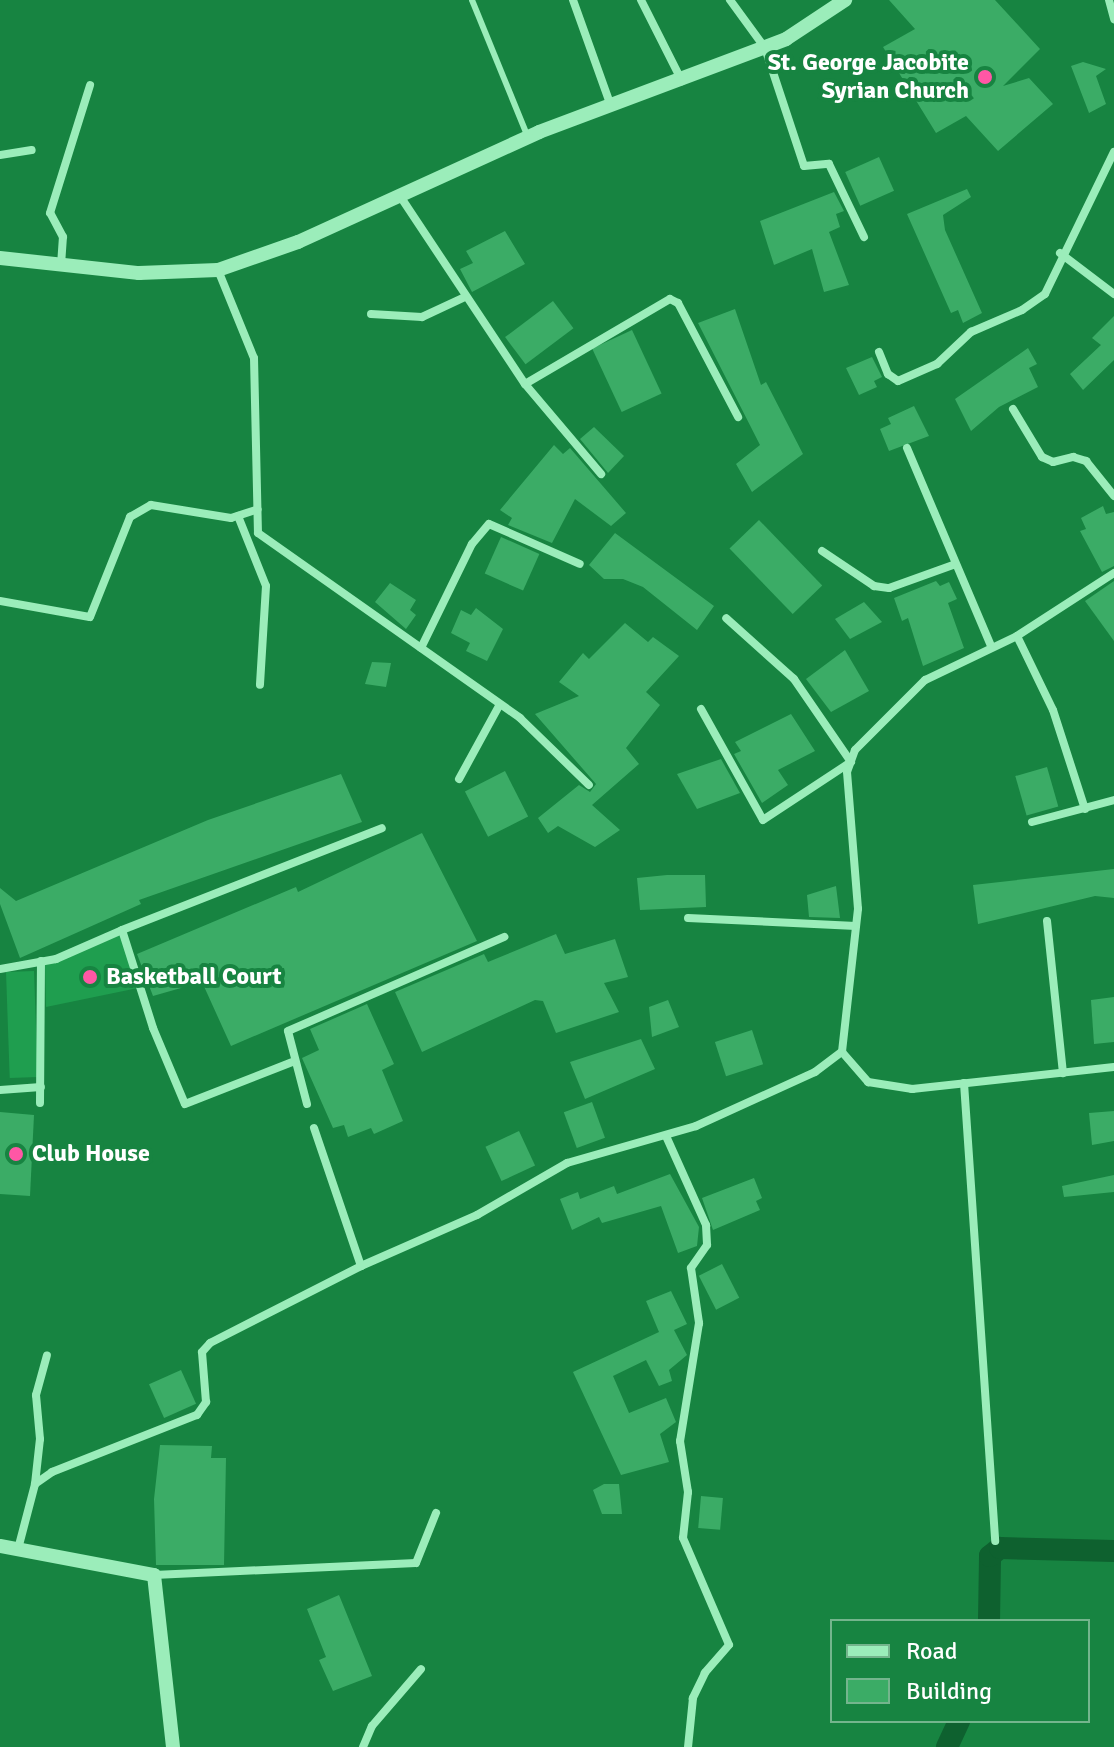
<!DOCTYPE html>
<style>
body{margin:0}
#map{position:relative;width:1114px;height:1747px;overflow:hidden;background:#178441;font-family:Signika,sans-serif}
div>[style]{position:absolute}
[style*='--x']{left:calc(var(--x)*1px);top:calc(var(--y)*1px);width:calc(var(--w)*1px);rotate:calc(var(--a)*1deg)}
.green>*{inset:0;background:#1f9e4f;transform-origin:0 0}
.canal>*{height:22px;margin:-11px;padding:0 11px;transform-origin:11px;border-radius:11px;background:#0e612f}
.building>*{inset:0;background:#3bac66;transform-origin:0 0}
.service>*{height:6px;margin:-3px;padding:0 3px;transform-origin:3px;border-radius:3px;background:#9bedba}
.minor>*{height:8px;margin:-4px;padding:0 4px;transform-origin:4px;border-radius:4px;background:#9bedba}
.tertiary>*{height:14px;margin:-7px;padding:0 7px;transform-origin:7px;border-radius:7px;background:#9bedba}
.dots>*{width:22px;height:22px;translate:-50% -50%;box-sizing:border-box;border:4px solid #178441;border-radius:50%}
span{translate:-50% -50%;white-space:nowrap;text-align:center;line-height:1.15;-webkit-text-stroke:8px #178441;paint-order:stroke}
.poi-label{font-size:24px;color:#fff;font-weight:700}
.right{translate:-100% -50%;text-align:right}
.left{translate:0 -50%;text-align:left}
.legend{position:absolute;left:830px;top:1619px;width:260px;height:104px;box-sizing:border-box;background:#178441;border:2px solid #74b58d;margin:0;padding:10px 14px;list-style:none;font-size:24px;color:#fff}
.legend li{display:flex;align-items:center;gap:16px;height:40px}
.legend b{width:40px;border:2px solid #74b58d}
</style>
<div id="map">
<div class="green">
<div style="clip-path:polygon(122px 930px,138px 988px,46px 1007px,45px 965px)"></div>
<div style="left:34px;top:971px;width:106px;height:28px;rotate:88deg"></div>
</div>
<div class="canal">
<div style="--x:989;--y:1621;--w:65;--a:-89.1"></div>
<div style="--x:990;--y:1556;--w:13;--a:-39"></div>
<div style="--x:1000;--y:1548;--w:114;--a:1.5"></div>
<div style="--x:947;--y:1747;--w:29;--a:-65"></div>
</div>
<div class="building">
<div style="clip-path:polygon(889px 0,995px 0,1040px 49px,1003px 86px,1029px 78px,1053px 104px,998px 151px,966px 116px,936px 133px,883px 47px,915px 29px)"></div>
<div style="clip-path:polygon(1083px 62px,1106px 69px,1096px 76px,1106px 104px,1089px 113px,1071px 66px)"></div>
<div style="left:879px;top:157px;width:37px;height:37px;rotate:66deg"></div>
<div style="clip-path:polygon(967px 189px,971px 197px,943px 215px,945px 230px,982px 313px,963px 323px,958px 310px,951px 313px,907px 214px)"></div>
<div style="clip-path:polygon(834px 192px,844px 211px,836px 214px,840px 227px,829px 232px,849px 285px,824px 292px,812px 249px,774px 265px,760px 221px)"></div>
<div style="clip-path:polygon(505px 231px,525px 264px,472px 292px,460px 269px,473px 263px,466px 251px)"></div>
<div style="left:553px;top:301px;width:34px;height:60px;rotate:53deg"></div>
<div style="clip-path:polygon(735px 309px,761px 385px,766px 382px,803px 454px,752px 492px,736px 464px,760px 445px,698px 323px)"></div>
<div style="clip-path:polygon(1114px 316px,1114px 360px,1083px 390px,1070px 374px,1101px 345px,1092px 338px)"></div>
<div style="left:632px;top:330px;width:70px;height:44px;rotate:65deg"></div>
<div style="clip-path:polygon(1028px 348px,1037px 364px,1029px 368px,1038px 387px,999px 407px,971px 431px,955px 399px)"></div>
<div style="clip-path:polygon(872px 357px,882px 377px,874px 381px,877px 387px,859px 395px,846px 368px)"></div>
<div style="clip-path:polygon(914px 406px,929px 436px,889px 451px,880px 429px,891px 424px,888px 418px)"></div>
<div style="clip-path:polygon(594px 427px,624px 456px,608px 473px,580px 439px)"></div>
<div style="clip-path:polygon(554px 445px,563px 454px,570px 448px,626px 513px,611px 526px,575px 499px,552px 543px,508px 525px,512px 518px,500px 510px)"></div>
<div style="clip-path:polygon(1103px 506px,1106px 514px,1114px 512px,1114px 566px,1102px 572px,1080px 531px,1086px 529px,1081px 518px)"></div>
<div style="left:759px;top:520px;width:91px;height:41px;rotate:46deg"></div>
<div style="clip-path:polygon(615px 533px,714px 606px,697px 630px,643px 587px,623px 579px,604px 579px,589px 565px)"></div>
<div style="left:501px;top:537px;width:42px;height:40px;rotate:24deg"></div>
<div style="clip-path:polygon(936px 581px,940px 586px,949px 582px,957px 599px,948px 603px,964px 648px,923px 666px,908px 618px,902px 621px,894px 598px)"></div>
<div style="clip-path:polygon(1114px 581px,1114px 641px,1085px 601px)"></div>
<div style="clip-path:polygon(390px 583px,416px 600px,410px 610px,416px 615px,406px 629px,375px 602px)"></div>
<div style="clip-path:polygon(864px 602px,882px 622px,850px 639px,835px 619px)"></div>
<div style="clip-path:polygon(476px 608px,503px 629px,487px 661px,466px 651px,470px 643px,451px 633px,461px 610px,471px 615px)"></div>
<div style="clip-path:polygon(625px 623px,648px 642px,653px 637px,679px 656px,646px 692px,660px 705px,626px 748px,639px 764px,592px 805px,620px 830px,595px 847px,558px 826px,548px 833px,538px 818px,579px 785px,590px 792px,596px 784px,535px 714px,579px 696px,559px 682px,583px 653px,589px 659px)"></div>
<div style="clip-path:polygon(845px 650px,869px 691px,831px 712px,806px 679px)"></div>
<div style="clip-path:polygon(372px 662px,391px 663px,386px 687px,365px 684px)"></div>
<div style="clip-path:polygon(791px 714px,815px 751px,778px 770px,788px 785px,762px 803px,734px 754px,741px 751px,735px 742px)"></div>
<div style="clip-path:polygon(721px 759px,740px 793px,697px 809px,677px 774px)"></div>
<div style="left:1047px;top:767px;width:41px;height:33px;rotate:74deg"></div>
<div style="left:505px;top:771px;width:51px;height:45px;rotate:63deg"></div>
<div style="clip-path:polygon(341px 774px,362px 822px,139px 900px,141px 904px,20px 958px,0 904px,0 888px,16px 901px,208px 820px)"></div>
<div style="clip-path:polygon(422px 833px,477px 941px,231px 1046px,202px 982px,153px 996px,137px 954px,296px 887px,298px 892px)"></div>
<div style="clip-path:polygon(1114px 869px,1114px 898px,1095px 896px,978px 924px,973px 885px)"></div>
<div style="clip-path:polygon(667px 875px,705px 875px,706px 907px,640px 910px,637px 878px)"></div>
<div style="clip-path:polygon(836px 886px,840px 918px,809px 917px,807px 895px)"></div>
<div style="clip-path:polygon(556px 934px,565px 954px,615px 939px,628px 977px,604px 983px,619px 1012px,556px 1033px,543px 1001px,535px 1000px,422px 1052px,395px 992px,484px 954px,488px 962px)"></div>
<div style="clip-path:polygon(1114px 997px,1114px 1042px,1094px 1044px,1091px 1000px)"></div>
<div style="clip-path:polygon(668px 1000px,679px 1027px,652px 1037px,649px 1007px)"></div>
<div style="clip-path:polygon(367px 1004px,394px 1064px,382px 1070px,403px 1121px,374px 1134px,371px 1128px,348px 1137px,344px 1125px,333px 1128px,302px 1058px,319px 1050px,310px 1029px)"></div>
<div style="left:752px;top:1030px;width:36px;height:39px;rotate:72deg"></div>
<div style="clip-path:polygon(641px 1039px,655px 1069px,585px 1099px,570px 1062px)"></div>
<div style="left:592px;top:1102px;width:38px;height:30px;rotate:70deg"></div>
<div style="clip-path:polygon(1114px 1111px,1114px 1141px,1092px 1145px,1089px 1113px)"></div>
<div style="clip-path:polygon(0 1112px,34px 1115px,30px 1196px,0 1194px)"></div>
<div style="left:519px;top:1131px;width:38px;height:37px;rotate:65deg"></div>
<div style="clip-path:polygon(670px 1174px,699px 1227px,697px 1246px,678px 1253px,661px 1206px,602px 1223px,599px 1217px,572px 1230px,560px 1199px,578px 1192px,580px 1199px,614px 1186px,617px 1194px)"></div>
<div style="clip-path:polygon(1114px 1175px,1114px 1192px,1064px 1197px,1062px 1186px)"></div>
<div style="clip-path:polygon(754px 1178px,762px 1198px,756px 1201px,760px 1210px,713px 1230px,702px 1198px)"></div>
<div style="left:722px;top:1264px;width:38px;height:26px;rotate:63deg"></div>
<div style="clip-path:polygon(671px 1291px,687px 1324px,674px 1330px,687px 1355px,669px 1370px,672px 1381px,659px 1386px,646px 1360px,613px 1376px,629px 1413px,666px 1398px,676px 1422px,660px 1434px,669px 1462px,621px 1475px,573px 1372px,659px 1332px,646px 1301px)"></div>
<div style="left:181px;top:1370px;width:37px;height:35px;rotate:66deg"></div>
<div style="clip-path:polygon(160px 1445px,212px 1446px,211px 1458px,226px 1458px,224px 1565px,156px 1565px,154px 1499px)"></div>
<div style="clip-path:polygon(604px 1484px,619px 1484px,622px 1514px,602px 1514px,593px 1490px)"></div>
<div style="left:701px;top:1496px;width:22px;height:32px;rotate:5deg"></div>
<div style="clip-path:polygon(339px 1595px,372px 1676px,333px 1691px,319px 1660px,326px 1657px,307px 1609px)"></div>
</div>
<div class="service">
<div style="--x:472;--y:0;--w:148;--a:67.8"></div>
</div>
<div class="minor">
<div style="--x:573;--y:0;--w:113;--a:70.3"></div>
<div style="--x:641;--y:0;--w:91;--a:63.2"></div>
<div style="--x:730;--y:0;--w:59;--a:53.9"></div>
<div style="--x:765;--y:48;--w:124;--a:71.7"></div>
<div style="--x:804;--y:166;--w:25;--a:-5"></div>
<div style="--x:829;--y:164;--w:81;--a:64.4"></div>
<div style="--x:1109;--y:0;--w:20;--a:75"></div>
<div style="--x:0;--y:155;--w:32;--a:-9"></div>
<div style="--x:400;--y:196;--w:226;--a:56.4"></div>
<div style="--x:525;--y:384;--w:118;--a:49.8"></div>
<div style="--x:1060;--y:253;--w:68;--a:37.2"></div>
<div style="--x:61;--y:265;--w:28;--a:-86"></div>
<div style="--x:63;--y:237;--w:27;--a:-118"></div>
<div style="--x:50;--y:213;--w:134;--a:-72.6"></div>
<div style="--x:218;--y:270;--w:95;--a:67.8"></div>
<div style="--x:254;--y:358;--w:175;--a:88.7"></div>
<div style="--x:258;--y:533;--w:321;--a:35.2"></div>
<div style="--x:520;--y:718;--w:96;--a:44.2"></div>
<div style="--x:371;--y:314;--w:51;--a:3.4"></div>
<div style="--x:422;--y:317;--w:47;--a:-24.9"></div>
<div style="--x:879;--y:352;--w:24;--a:68"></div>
<div style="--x:888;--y:374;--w:12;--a:35"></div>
<div style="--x:898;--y:381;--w:43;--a:-23.6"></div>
<div style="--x:937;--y:364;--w:47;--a:-43.3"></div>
<div style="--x:971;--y:332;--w:56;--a:-23.3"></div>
<div style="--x:1022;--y:310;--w:28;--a:-35"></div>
<div style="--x:1045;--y:294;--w:158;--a:-64.1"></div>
<div style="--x:525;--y:384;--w:168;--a:-30.4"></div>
<div style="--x:670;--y:299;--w:9;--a:27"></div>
<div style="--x:678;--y:303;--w:129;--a:62.2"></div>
<div style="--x:1013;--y:409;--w:56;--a:58.9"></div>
<div style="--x:1042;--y:457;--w:12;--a:24"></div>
<div style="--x:1053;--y:462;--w:21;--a:-14"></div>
<div style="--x:1073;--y:457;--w:14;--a:17"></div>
<div style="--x:1086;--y:461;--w:45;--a:51.3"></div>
<div style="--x:907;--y:448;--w:215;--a:67"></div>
<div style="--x:238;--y:516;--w:75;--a:68.2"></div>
<div style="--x:266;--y:586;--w:99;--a:93.5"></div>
<div style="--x:822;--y:551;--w:63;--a:33.9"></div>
<div style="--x:874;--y:586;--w:15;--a:8"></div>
<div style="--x:889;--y:588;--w:68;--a:-19.8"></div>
<div style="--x:1114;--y:573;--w:116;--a:147"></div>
<div style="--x:1017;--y:636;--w:102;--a:154.4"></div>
<div style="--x:925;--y:680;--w:99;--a:135"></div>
<div style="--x:855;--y:750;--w:23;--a:110"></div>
<div style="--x:847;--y:772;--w:137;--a:85.4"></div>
<div style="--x:858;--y:909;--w:144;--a:96.4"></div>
<div style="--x:842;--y:1052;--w:40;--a:49"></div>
<div style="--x:868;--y:1082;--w:45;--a:9"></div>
<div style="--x:912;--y:1089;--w:203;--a:-6.2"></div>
<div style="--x:0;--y:601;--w:91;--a:10.1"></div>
<div style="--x:90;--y:617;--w:108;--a:-68.2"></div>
<div style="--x:130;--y:517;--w:24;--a:-30"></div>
<div style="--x:151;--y:505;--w:81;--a:9.2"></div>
<div style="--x:231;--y:518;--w:28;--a:-18"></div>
<div style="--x:1017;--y:636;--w:82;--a:64.1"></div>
<div style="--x:1053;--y:710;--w:104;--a:72.1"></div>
<div style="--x:421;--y:648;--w:116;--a:-63.9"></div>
<div style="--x:472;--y:544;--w:26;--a:-50"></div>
<div style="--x:489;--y:524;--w:99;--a:23.7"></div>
<div style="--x:701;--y:709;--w:127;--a:60.8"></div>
<div style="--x:763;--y:820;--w:105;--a:-33.4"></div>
<div style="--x:851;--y:762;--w:101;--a:-124.5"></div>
<div style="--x:794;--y:679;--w:91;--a:-138.1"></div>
<div style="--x:459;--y:779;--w:85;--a:-61.3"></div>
<div style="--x:1032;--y:822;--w:85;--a:-15"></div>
<div style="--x:688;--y:918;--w:168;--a:2.7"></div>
<div style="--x:1047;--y:921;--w:153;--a:84"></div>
<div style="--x:122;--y:930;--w:279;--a:-21.4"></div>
<div style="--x:0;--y:969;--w:57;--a:-10.1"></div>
<div style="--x:56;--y:959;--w:72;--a:-23.7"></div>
<div style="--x:122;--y:930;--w:103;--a:72.4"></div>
<div style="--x:153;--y:1028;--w:82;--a:67.2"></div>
<div style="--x:185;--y:1104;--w:118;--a:-21.4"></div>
<div style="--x:964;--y:1083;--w:459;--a:86.1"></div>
<div style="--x:0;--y:1090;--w:41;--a:-4.2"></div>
<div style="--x:40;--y:1103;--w:142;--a:-89.6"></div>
<div style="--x:307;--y:1104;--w:75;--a:-104.6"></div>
<div style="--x:288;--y:1031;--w:236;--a:-23.5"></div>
<div style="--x:314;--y:1128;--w:146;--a:71.2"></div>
<div style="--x:666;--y:1136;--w:98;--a:65.8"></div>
<div style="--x:706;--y:1225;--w:20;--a:87"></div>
<div style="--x:707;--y:1245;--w:28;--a:125"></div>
<div style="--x:691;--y:1268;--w:56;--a:81.7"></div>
<div style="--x:699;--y:1323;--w:120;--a:99.1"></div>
<div style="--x:680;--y:1441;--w:52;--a:81.1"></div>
<div style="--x:688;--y:1492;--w:46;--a:96.2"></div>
<div style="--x:683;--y:1538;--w:116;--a:66.7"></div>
<div style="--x:729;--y:1645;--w:37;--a:131"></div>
<div style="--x:705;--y:1673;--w:28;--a:116"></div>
<div style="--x:693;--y:1698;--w:49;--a:95.8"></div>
<div style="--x:35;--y:1484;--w:45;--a:-83.7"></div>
<div style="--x:40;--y:1439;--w:44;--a:-95.2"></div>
<div style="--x:36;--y:1395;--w:41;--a:-74.6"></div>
<div style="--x:18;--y:1549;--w:67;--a:-75.3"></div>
<div style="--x:35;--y:1484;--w:21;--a:-35"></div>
<div style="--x:52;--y:1472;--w:156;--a:-21.5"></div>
<div style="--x:197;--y:1415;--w:16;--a:-55"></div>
<div style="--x:206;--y:1402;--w:50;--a:-94.6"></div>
<div style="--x:202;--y:1352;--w:12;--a:-48"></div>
<div style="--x:210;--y:1343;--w:169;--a:-27"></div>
<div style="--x:361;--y:1266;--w:127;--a:-23.7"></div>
<div style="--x:477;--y:1215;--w:104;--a:-30"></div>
<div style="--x:567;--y:1163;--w:134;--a:-16"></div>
<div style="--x:696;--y:1126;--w:131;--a:-24.4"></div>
<div style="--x:815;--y:1072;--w:34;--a:-37"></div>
<div style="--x:154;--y:1575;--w:262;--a:-2.6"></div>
<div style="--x:416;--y:1563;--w:54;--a:-68.2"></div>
<div style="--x:363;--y:1747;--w:23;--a:-67"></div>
<div style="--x:372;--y:1726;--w:75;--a:-49.3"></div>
</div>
<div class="tertiary">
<div style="--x:0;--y:258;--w:140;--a:6.2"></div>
<div style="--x:139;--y:273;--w:79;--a:-2.2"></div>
<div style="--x:218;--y:270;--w:85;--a:-19.3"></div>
<div style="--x:298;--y:242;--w:265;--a:-24.5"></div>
<div style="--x:539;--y:132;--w:264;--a:-20.6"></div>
<div style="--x:786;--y:39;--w:71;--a:-33.5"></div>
<div style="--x:0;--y:1546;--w:157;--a:10.7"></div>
<div style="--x:154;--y:1575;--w:173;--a:83.7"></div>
</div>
<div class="dots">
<div style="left:985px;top:77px;background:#ff57a5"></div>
<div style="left:90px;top:977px;background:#ff57a5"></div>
<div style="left:16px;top:1154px;background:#ff57a5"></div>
</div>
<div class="poi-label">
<span class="right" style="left:969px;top:77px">St. George Jacobite<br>Syrian Church</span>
<span class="left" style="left:106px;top:977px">Basketball Court</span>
<span class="left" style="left:32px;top:1154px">Club House</span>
</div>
<ul class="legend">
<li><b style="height:10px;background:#9bedba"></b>Road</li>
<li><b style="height:22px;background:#3bac66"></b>Building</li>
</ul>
</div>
